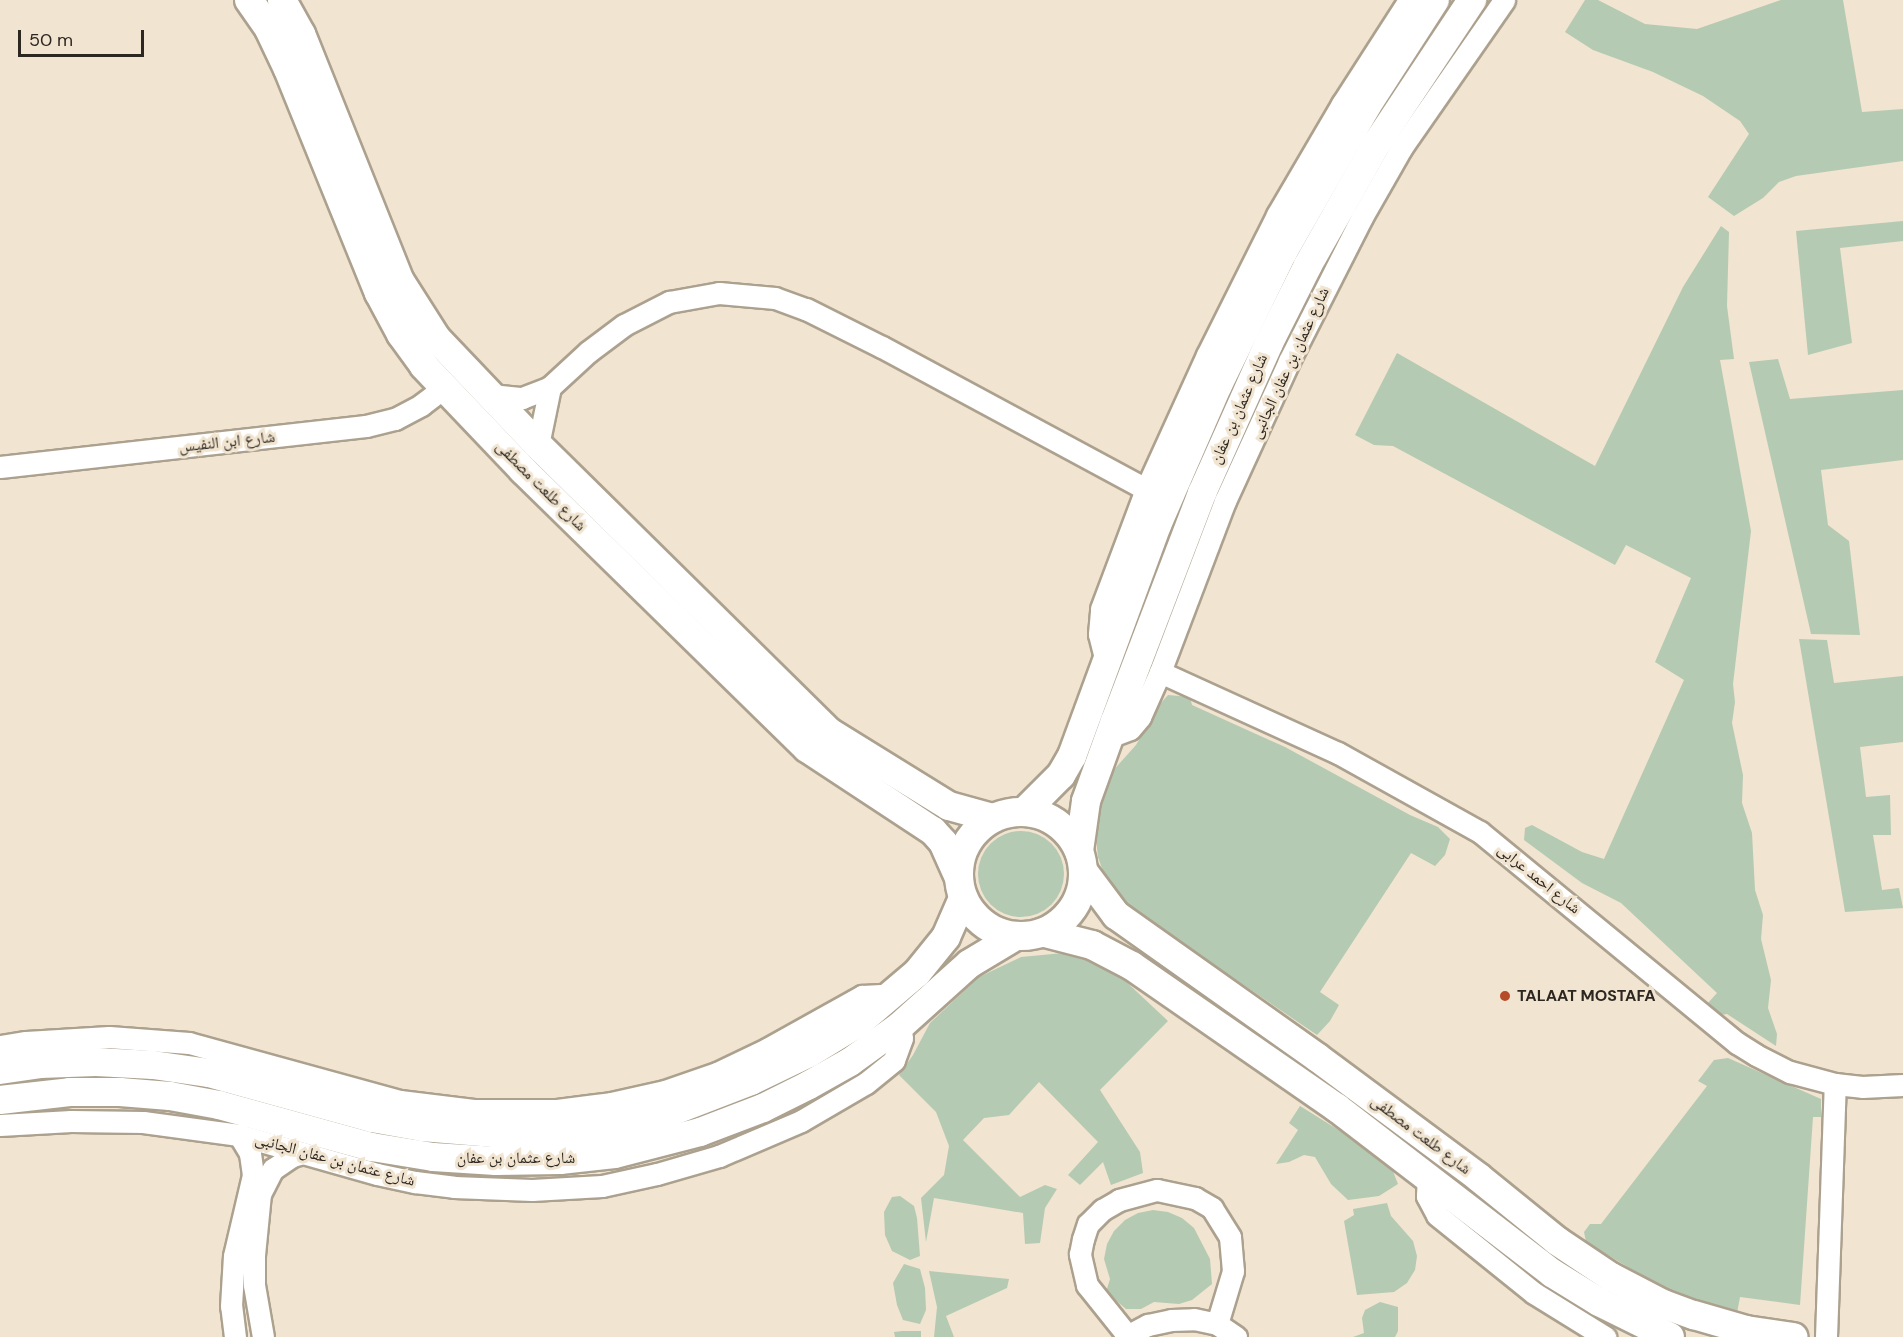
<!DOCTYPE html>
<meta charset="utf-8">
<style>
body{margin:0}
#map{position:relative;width:1903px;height:1337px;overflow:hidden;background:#f1e4d0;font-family:"DM Sans","Noto Naskh Arabic",sans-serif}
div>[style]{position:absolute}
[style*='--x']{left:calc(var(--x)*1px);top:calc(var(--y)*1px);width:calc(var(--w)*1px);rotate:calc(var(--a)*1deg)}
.green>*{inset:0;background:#b5cab2}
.round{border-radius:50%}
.roads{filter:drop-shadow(2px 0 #aca18e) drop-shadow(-2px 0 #aca18e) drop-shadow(0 2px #aca18e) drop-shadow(0 -2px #aca18e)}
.street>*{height:21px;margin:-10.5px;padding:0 10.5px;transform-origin:10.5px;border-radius:10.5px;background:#fff}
.secondary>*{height:28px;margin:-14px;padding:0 14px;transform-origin:14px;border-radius:14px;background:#fff}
.secondary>.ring{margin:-14px;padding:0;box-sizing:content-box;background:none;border:28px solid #fff;border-radius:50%}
.dots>*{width:16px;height:16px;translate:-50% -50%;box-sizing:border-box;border:3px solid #f1e4d0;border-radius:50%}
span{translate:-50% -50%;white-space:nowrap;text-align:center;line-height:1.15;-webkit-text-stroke:6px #f1e4d0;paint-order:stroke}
.street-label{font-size:16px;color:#2c2720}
.poi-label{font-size:16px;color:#2c2720;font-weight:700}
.left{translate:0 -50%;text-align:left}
.scale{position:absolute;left:18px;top:30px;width:126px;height:27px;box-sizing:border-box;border:3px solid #2c2720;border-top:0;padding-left:8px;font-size:18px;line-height:21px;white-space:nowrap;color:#2c2720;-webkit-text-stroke:4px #f1e4d0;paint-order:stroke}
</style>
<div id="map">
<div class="green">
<div style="clip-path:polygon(1585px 0,1598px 0,1645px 24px,1697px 29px,1781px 0,1843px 0,1862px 112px,1903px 109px,1903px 161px,1796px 176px,1779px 182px,1763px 198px,1734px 216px,1708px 197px,1749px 134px,1740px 121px,1703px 96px,1653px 72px,1593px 50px,1565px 32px)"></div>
<div style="clip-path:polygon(1903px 221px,1903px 241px,1840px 248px,1852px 343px,1808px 355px,1796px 231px)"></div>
<div style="clip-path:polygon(1721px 226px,1729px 232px,1727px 306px,1734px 359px,1720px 360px,1751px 531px,1733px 684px,1735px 702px,1732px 723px,1743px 775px,1742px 803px,1752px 833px,1755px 890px,1763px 915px,1761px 939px,1771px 980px,1768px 1008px,1777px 1034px,1776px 1046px,1727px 1014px,1720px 1015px,1707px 1004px,1717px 993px,1621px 903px,1582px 883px,1524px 840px,1525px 828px,1532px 825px,1582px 852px,1604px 859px,1684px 680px,1655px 662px,1691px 578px,1626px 545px,1615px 565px,1393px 446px,1374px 445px,1355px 435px,1397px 353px,1595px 466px,1683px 287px)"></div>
<div style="clip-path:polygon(1778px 359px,1790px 399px,1903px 390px,1903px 460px,1821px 470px,1828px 525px,1849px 541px,1860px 635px,1811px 634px,1749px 362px)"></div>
<div style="clip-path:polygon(1799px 639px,1827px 640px,1834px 683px,1903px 676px,1903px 742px,1860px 747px,1866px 797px,1890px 795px,1891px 835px,1873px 835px,1882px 890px,1899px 888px,1903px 908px,1845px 912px)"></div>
<div style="clip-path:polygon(1168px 695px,1190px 697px,1192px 705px,1285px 747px,1410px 815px,1438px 827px,1450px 839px,1445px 855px,1435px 866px,1411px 853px,1320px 992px,1339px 1005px,1330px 1021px,1317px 1035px,1160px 928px,1149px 927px,1120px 905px,1106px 880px,1098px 857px,1094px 822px,1102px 783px,1136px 745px,1160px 704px)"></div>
<div class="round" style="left:978px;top:831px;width:86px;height:86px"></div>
<div style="clip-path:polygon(1074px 952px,1120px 976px,1168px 1021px,1100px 1090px,1140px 1152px,1143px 1173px,1111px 1185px,1103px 1162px,1080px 1185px,1068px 1175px,1098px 1142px,1039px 1082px,1009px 1115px,984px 1118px,963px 1140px,1020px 1197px,1045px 1185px,1057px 1189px,1045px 1208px,1040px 1243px,1025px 1244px,1023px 1213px,934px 1198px,926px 1242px,921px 1198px,944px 1175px,949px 1146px,936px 1112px,899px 1075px,913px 1055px,930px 1023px,979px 977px,1021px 957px)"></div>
<div style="clip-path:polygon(1728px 1058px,1821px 1099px,1821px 1117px,1813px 1117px,1800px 1305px,1740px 1297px,1737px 1313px,1697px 1301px,1658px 1285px,1586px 1242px,1584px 1232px,1590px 1224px,1601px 1224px,1707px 1086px,1698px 1081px,1714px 1060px)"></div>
<div style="clip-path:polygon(1300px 1106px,1382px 1157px,1392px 1169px,1398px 1184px,1379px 1196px,1348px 1200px,1331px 1184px,1315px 1157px,1304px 1155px,1289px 1162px,1276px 1164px,1298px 1130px,1289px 1123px)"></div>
<div style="clip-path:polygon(900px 1196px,914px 1206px,917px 1218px,920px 1256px,910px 1260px,892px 1251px,885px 1235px,884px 1212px,892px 1197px)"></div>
<div style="clip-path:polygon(1387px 1203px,1391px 1216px,1413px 1241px,1417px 1256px,1415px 1270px,1407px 1283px,1394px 1292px,1357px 1295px,1344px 1221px,1354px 1215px,1353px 1209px)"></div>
<div style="clip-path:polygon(1153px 1210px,1168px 1212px,1182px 1218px,1194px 1228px,1210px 1259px,1212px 1284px,1192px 1300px,1179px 1304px,1154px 1302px,1141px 1309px,1126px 1309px,1106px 1292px,1110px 1279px,1104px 1259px,1107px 1244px,1114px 1231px,1125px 1220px,1138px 1213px)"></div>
<div style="clip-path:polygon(904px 1264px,920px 1269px,925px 1288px,926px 1310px,920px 1324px,903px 1320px,897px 1305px,893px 1283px)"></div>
<div style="clip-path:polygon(929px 1271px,1009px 1279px,1007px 1288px,946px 1316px,954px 1337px,934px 1337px,937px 1307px)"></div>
<div style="clip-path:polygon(1380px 1302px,1398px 1307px,1398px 1331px,1395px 1337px,1353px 1337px,1364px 1333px,1362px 1318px,1365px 1310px)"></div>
<div style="clip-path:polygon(902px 1331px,921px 1331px,921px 1337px,895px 1337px,894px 1332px)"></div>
</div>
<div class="roads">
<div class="street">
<div style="--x:491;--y:395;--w:31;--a:6"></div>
<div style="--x:522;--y:398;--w:30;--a:-21"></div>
<div style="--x:550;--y:387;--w:52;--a:-42.6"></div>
<div style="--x:588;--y:352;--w:45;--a:-36.9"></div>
<div style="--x:624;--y:325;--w:51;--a:-27.1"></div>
<div style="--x:669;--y:302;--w:51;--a:-10.2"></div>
<div style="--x:719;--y:293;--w:56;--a:5.1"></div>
<div style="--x:775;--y:298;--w:33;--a:20"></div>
<div style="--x:806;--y:309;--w:85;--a:26.6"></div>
<div style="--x:882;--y:347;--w:300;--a:28.3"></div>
<div style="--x:538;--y:445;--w:59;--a:-78.3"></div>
<div style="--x:0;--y:467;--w:368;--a:-6.4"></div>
<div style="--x:366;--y:426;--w:30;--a:-14"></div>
<div style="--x:395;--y:419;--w:30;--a:-28"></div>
<div style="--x:421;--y:405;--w:30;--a:-37"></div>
<div style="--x:1106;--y:662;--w:29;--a:-104"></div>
<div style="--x:1099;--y:634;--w:25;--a:-85"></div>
<div style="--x:1101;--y:609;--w:128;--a:-69.4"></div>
<div style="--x:1146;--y:489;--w:147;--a:-65.5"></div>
<div style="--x:1207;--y:355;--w:157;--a:-63.4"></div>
<div style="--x:1277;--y:215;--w:129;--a:-59.6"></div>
<div style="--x:1342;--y:104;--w:124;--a:-57.2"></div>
<div style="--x:1160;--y:672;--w:196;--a:24.5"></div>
<div style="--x:1338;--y:753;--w:162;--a:29.1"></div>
<div style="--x:1480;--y:832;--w:333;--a:39.4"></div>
<div style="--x:1737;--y:1043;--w:22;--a:32"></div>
<div style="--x:1756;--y:1055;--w:38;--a:27"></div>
<div style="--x:1790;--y:1072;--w:47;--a:14.9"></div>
<div style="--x:1835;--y:1084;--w:27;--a:6"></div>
<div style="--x:1862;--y:1087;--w:41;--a:-2.8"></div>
<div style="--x:1109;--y:737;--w:22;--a:-21"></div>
<div style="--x:1130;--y:729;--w:16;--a:-50"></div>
<div style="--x:1140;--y:717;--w:49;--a:-66"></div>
<div style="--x:1160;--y:672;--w:183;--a:-69.2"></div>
<div style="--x:1225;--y:501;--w:154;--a:-65.4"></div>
<div style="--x:1289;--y:361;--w:161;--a:-63.1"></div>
<div style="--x:1362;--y:217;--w:81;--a:-60.3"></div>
<div style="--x:1402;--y:147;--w:179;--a:-55.2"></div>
<div style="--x:0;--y:1046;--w:26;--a:-9"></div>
<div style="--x:26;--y:1042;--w:83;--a:-3.4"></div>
<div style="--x:109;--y:1037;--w:80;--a:4.3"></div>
<div style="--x:189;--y:1043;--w:219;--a:15.4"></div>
<div style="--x:400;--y:1101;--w:74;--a:7"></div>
<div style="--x:473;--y:1110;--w:84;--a:0"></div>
<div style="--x:557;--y:1110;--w:54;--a:-7.4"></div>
<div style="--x:611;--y:1103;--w:55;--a:-12.5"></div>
<div style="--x:665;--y:1091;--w:55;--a:-19.1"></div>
<div style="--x:717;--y:1073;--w:55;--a:-25.6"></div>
<div style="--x:767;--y:1049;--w:109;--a:-29.2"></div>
<div style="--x:862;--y:996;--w:33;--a:-3"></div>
<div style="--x:0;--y:1125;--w:71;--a:-3.2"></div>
<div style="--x:71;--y:1121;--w:72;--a:0.8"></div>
<div style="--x:143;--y:1122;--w:97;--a:7.7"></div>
<div style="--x:239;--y:1135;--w:143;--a:15.8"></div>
<div style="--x:377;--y:1174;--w:39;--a:12"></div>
<div style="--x:415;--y:1182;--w:39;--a:7"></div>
<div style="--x:454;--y:1187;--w:78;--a:2.2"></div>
<div style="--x:532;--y:1190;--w:70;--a:-3.3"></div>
<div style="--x:602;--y:1186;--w:56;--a:-12.3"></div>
<div style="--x:657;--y:1174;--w:65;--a:-16.2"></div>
<div style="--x:719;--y:1156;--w:89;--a:-23.1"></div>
<div style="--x:801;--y:1121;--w:75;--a:-30.3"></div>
<div style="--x:866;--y:1083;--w:36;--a:-39"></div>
<div style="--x:894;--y:1060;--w:23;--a:-70"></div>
<div style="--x:902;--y:1038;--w:12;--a:-99"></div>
<div style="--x:1428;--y:1176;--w:20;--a:93"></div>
<div style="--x:1427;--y:1196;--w:21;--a:62"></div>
<div style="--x:1437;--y:1215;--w:124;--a:38.8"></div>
<div style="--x:1534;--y:1293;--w:84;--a:31.8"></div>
<div style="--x:1127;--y:1335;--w:64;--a:-128.7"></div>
<div style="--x:1087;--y:1285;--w:32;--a:-103"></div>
<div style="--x:1080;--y:1254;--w:15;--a:-79"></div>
<div style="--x:1083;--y:1239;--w:16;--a:-72"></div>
<div style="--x:1088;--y:1224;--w:20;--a:-45"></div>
<div style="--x:1102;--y:1210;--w:20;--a:-30"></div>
<div style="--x:1119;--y:1200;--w:39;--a:-15"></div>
<div style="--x:1157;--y:1190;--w:39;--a:12"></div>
<div style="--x:1195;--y:1198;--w:20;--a:30"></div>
<div style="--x:1212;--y:1208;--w:34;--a:58"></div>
<div style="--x:1230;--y:1237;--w:34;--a:85"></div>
<div style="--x:1233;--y:1271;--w:55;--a:106.8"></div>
<div style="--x:235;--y:1337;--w:31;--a:-97"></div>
<div style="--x:231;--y:1306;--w:50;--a:-86.6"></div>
<div style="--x:234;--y:1256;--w:83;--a:-76.8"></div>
<div style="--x:253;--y:1175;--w:22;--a:-98"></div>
<div style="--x:250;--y:1153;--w:21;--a:-121"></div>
<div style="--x:263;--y:1337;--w:53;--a:-99.8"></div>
<div style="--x:254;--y:1285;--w:30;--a:-90"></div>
<div style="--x:254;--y:1255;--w:61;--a:-84.4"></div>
<div style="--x:260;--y:1194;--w:28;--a:-63"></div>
<div style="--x:273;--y:1169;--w:23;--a:-34"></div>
<div style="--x:292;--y:1156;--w:11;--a:-15"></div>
<div style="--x:1125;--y:1337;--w:26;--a:-28"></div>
<div style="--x:1148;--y:1325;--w:24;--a:-12"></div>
<div style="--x:1171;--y:1320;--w:23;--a:-2"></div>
<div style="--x:1194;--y:1319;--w:24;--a:12"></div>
<div style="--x:1217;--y:1324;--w:23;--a:34"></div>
<div style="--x:1826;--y:1337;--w:253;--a:-88"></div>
</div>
<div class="secondary">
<div style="--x:249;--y:0;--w:35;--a:55"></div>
<div style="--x:269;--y:29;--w:44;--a:64.6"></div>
<div style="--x:288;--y:69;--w:242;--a:67.9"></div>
<div style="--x:379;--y:293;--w:47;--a:61.8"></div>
<div style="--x:401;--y:334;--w:39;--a:54"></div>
<div style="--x:424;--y:366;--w:144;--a:46.4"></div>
<div style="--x:523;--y:470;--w:397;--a:44.4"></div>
<div style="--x:807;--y:748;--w:151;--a:33.4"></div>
<div style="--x:933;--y:831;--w:15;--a:48"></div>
<div style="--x:943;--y:842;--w:36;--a:66"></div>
<div style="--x:282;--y:0;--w:39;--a:61"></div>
<div style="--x:301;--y:34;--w:266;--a:68.2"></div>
<div style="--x:400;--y:281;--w:69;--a:57.5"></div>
<div style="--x:437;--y:339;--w:146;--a:46.4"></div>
<div style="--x:538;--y:445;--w:409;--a:44.6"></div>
<div style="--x:829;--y:732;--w:141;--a:31.7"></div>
<div style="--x:949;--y:806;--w:46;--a:15.3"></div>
<div style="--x:1025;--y:811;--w:51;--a:-45"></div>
<div style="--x:1061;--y:775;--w:22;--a:-60"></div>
<div style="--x:1072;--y:756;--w:246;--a:-69.8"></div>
<div style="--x:1157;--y:525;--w:153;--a:-66.5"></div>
<div style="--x:1218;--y:385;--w:148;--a:-64"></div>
<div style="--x:1283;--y:252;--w:167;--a:-60.2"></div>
<div style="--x:1366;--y:107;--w:127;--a:-57.2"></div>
<div class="ring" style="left:959px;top:812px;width:96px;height:96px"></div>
<div style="--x:1079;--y:851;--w:50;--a:-82"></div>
<div style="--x:1086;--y:801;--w:85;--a:-70.1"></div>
<div style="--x:1115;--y:721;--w:244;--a:-69.1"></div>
<div style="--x:1202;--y:493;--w:164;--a:-65.9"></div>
<div style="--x:1269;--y:343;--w:87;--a:-63.4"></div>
<div style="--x:1308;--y:265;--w:140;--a:-60.5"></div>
<div style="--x:1377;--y:143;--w:172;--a:-56.4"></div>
<div style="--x:1084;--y:872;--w:54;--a:53.3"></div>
<div style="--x:1116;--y:915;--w:247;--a:35.3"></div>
<div style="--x:1318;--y:1058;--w:199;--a:36.6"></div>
<div style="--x:1478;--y:1177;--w:102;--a:39"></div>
<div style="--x:1557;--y:1241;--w:65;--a:33.7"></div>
<div style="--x:1611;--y:1277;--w:59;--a:27.4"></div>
<div style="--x:1663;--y:1304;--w:33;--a:20"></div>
<div style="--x:1694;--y:1315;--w:54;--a:16.1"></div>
<div style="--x:1746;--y:1330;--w:48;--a:8.5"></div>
<div style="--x:1045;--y:933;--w:49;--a:14.3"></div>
<div style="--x:1092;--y:945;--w:45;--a:27.7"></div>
<div style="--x:1132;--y:966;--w:249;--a:34.7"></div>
<div style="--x:1337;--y:1108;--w:271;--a:37.5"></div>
<div style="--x:1552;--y:1273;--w:55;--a:31.7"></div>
<div style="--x:1599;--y:1302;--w:79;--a:26.2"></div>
<div style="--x:0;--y:1070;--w:40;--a:-8.5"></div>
<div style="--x:40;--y:1064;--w:56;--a:-2"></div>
<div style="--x:96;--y:1062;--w:57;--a:3"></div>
<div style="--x:153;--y:1065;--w:57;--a:8.1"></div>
<div style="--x:209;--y:1073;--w:169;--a:15.4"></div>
<div style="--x:372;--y:1118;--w:51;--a:10.2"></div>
<div style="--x:422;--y:1127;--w:72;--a:4.8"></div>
<div style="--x:494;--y:1133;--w:71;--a:0"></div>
<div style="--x:565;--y:1133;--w:45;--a:-7.6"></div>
<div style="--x:610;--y:1127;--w:46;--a:-11.3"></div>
<div style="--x:655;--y:1118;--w:103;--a:-21.1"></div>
<div style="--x:751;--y:1081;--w:64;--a:-25.8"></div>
<div style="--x:809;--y:1053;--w:57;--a:-31.5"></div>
<div style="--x:858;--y:1023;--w:77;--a:-40.3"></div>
<div style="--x:917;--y:973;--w:46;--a:-51.1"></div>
<div style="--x:946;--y:937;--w:43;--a:-66.4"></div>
<div style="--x:0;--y:1100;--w:70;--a:-6.5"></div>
<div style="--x:70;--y:1092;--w:50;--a:0"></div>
<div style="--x:120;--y:1092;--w:50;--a:4.6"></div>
<div style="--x:170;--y:1096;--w:50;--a:10.4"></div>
<div style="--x:219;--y:1105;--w:159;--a:15.4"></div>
<div style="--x:372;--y:1147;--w:62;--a:9.3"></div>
<div style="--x:433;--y:1157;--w:63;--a:3.6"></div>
<div style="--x:496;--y:1161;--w:64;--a:-0.9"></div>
<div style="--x:560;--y:1160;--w:55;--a:-6.2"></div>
<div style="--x:615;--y:1154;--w:88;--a:-14.5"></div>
<div style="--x:700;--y:1132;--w:67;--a:-20.9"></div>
<div style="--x:763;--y:1108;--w:51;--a:-26.6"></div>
<div style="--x:809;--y:1085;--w:47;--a:-29.3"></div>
<div style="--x:850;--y:1062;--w:62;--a:-35.8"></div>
<div style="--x:900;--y:1026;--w:93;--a:-41.9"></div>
<div style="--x:969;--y:964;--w:52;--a:-31"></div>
</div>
</div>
<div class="dots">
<div style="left:1505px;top:996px;background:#b54d2a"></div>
</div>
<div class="street-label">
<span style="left:1290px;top:363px;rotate:-65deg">شارع عثمان بن عفان الجانبى</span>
<span style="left:1239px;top:409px;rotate:-66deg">شارع عثمان بن عفان</span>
<span style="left:227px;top:442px;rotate:-6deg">شارع ابن النفيس</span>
<span style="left:541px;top:486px;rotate:45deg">شارع طلعت مصطفى</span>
<span style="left:1539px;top:879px;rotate:39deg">شارع احمد عرابى</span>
<span style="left:1421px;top:1135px;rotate:37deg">شارع طلعت مصطفى</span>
<span style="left:516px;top:1158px">شارع عثمان بن عفان</span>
<span style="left:335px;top:1160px;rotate:15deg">شارع عثمان بن عفان الجانبى</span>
</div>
<div class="poi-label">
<span class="left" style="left:1517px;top:996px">TALAAT MOSTAFA</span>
</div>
<div class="scale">50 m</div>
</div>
